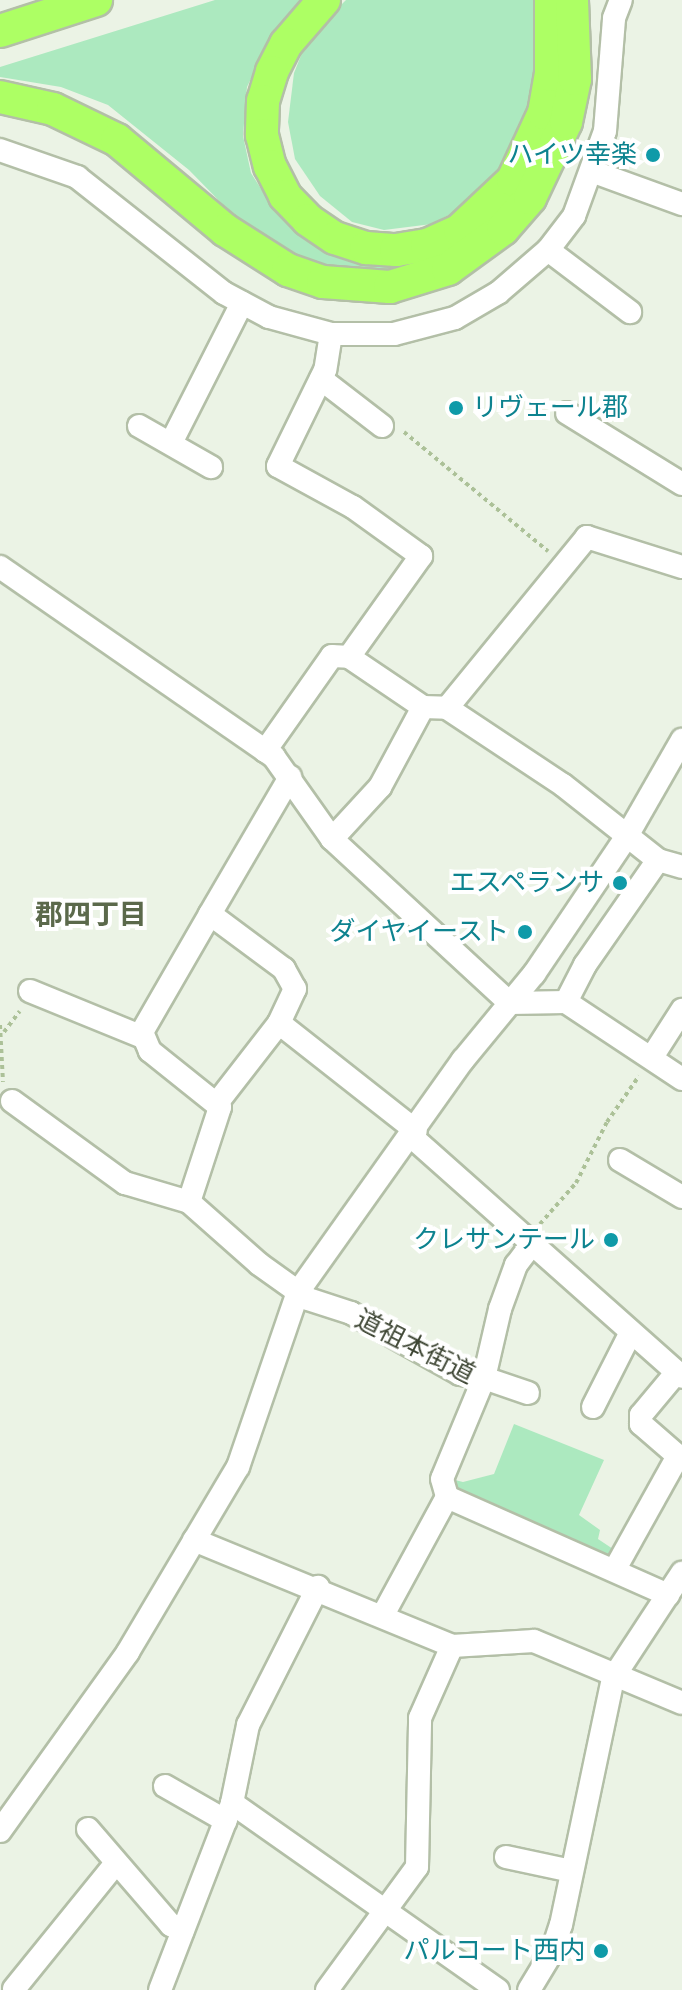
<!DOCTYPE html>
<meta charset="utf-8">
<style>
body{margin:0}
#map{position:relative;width:682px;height:1990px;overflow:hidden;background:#ebf3e5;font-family:Karla,"Noto Sans JP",sans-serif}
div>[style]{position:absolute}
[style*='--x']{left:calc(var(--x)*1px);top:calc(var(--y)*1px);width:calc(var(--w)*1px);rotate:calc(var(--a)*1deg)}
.green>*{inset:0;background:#ace9bf}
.path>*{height:4px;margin-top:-2px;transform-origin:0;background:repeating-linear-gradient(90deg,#acc198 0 4px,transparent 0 8px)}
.roads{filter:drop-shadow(2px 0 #b3bfa7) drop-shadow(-2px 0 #b3bfa7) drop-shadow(0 2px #b3bfa7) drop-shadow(0 -2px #b3bfa7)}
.minor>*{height:22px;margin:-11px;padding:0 11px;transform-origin:11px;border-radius:11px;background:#fff}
.highway>*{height:32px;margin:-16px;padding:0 16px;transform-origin:16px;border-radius:16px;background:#adff64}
.dots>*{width:22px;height:22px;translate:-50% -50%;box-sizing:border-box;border:4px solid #fff;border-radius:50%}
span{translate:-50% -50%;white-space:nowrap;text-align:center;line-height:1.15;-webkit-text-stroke:8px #fff;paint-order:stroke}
.culture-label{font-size:26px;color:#0d838f}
.right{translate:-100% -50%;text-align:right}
.left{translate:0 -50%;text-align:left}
.street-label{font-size:26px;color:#3e4634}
.neighbourhood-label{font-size:28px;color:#5b694b;font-weight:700}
</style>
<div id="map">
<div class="green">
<div style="clip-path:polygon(215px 0,301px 0,272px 35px,247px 87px,243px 136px,251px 173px,275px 211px,306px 237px,342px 254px,393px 266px,390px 272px,336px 269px,285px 251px,236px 218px,189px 170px,108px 105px,61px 87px,0 77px,0 67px)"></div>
<div style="clip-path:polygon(346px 0,534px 0,537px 45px,528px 117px,504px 168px,471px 203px,432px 224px,384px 230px,352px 222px,320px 196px,295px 159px,288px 122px,294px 73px,308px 38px)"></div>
<div style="clip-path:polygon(514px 1424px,604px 1460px,579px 1515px,600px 1530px,598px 1539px,616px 1551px,612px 1559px,460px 1491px,451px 1479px,463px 1482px,494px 1474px)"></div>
</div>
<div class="path">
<div style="--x:404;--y:432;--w:187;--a:39.6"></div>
<div style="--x:0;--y:1025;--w:57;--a:87"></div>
<div style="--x:4;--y:1032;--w:26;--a:-53"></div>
<div style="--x:540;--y:1224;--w:55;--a:-48.7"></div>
<div style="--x:576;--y:1183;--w:68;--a:-63.1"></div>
<div style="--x:607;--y:1122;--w:56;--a:-55.2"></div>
</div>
<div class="roads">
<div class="minor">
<div style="--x:0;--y:150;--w:82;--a:19.3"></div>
<div style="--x:77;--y:177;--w:187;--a:38.3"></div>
<div style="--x:224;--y:293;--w:51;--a:28.1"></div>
<div style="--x:269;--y:317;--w:64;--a:15.3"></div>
<div style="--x:331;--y:334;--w:63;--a:0"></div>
<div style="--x:394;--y:334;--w:63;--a:-14.7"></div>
<div style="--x:455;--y:318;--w:50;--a:-30.2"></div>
<div style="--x:498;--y:293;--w:66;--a:-40.7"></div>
<div style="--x:548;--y:250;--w:43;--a:-52.6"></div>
<div style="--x:574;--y:216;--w:90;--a:-70"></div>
<div style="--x:605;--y:131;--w:113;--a:-85.4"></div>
<div style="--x:614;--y:18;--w:19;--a:-69"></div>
<div style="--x:594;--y:172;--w:94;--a:20"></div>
<div style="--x:548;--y:250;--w:103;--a:37.1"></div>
<div style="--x:331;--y:334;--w:36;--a:99"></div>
<div style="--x:325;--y:370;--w:107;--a:116.1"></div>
<div style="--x:278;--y:466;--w:85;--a:28.7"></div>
<div style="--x:353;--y:507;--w:84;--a:35.8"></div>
<div style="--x:421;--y:556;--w:124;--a:125.5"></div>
<div style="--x:349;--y:657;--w:89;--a:34"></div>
<div style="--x:423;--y:707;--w:24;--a:2"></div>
<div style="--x:321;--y:379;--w:77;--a:37.6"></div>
<div style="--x:567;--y:413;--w:135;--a:31.7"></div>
<div style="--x:139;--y:426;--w:83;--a:29.7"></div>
<div style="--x:172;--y:441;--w:155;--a:-63.1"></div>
<div style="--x:0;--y:567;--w:333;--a:34.7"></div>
<div style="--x:274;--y:757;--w:100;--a:54.7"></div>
<div style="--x:332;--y:839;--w:242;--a:42.7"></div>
<div style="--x:510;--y:1003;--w:56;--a:-1"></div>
<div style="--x:566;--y:1002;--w:42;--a:-62.8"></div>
<div style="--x:585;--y:965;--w:128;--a:-55.2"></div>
<div style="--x:682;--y:567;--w:100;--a:-162.5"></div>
<div style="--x:587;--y:537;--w:221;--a:129.3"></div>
<div style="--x:447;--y:708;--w:139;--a:33.6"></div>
<div style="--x:563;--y:785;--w:121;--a:38.3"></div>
<div style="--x:658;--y:860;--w:25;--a:16"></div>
<div style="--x:265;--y:751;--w:116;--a:-54.8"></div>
<div style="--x:332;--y:656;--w:17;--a:3"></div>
<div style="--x:332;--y:839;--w:71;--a:-47.3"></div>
<div style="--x:380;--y:787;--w:91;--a:-61.7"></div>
<div style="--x:30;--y:991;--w:122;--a:22.2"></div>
<div style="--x:566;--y:1002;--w:139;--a:33.6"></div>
<div style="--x:279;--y:1023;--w:174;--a:38.2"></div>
<div style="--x:652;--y:1057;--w:56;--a:-57.4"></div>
<div style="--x:12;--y:1101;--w:140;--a:36"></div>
<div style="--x:125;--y:1183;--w:67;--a:16.5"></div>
<div style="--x:189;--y:1202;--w:94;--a:41.5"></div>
<div style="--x:259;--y:1264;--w:60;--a:35.5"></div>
<div style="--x:308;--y:1299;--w:45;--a:18"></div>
<div style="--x:351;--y:1313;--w:125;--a:29.2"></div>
<div style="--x:460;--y:1374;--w:24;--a:9"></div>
<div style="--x:484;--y:1378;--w:109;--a:112.6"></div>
<div style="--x:442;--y:1479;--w:19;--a:74"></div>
<div style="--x:447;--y:1497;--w:134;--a:118.5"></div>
<div style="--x:217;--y:1103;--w:101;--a:-52.2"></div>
<div style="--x:279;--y:1023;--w:38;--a:-65"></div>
<div style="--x:295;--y:989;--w:23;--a:-119"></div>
<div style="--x:284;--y:969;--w:92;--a:-143.4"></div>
<div style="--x:210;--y:914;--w:159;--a:-59.7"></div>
<div style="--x:412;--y:1137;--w:361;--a:41.6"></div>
<div style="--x:620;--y:1160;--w:72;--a:30.8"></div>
<div style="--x:189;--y:1202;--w:100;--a:-71.9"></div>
<div style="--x:220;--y:1107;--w:90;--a:-141.3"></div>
<div style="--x:150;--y:1051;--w:21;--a:-113"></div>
<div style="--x:142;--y:1032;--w:136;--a:-60"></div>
<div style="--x:528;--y:1393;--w:46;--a:-161.2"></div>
<div style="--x:484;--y:1378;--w:71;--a:-76.9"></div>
<div style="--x:500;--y:1309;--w:47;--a:-70"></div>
<div style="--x:516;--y:1265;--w:25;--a:-53"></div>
<div style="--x:593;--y:1407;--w:82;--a:-63.1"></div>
<div style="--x:447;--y:1497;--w:242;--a:23.9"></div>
<div style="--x:194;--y:1540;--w:279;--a:22.3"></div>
<div style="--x:452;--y:1646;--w:82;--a:-3.5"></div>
<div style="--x:534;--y:1641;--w:160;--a:22.7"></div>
<div style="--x:615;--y:1569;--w:129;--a:-60.9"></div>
<div style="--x:678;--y:1456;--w:49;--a:-139.1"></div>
<div style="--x:641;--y:1424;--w:9;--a:-90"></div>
<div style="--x:641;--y:1415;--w:56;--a:-50.1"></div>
<div style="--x:165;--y:1786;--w:70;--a:29.8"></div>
<div style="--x:232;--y:1803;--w:325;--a:35.1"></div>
<div style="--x:88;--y:1829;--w:127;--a:49.2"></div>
<div style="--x:171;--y:1925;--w:13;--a:27"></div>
<div style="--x:0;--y:1831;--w:220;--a:-54.4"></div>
<div style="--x:128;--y:1652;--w:215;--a:-59.3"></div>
<div style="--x:238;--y:1467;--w:185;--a:-71.1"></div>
<div style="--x:298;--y:1292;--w:285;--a:-54.6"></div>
<div style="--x:463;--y:1060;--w:112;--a:-50.5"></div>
<div style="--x:534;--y:974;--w:166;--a:-56"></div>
<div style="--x:627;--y:836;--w:111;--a:-60.2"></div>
<div style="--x:506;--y:1857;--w:67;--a:12"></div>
<div style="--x:14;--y:1989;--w:162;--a:-51"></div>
<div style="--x:160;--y:1990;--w:200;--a:-68.9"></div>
<div style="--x:232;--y:1803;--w:80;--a:-78.4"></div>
<div style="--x:248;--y:1725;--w:155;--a:-63.1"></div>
<div style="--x:327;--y:1990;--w:152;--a:-53.8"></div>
<div style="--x:417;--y:1867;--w:149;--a:-88.8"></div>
<div style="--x:420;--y:1718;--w:79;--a:-66"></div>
<div style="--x:529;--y:1990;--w:44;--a:-58.8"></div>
<div style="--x:552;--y:1952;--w:28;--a:-72"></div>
<div style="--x:561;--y:1925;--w:252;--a:-78.1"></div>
<div style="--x:613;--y:1678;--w:126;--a:-56.7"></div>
</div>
<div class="highway">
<div style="--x:324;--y:0;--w:58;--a:130.8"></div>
<div style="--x:286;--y:44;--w:31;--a:117"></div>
<div style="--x:272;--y:72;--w:30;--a:107"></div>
<div style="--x:263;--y:101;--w:34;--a:92"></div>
<div style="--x:262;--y:135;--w:32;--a:76"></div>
<div style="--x:270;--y:166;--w:34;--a:63"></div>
<div style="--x:285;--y:196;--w:33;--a:46"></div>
<div style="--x:308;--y:220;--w:32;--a:34"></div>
<div style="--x:335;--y:238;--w:33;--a:18"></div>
<div style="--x:366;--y:248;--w:30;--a:4"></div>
<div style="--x:396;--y:250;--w:31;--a:-9"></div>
<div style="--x:427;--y:245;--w:36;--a:-24"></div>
<div style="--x:460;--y:230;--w:73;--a:-43.3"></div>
<div style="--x:513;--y:180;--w:74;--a:-65.2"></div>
<div style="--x:544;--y:113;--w:39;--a:-80"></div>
<div style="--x:551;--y:75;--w:75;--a:-90"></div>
<div style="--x:0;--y:31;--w:101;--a:-17.9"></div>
<div style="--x:0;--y:97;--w:54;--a:12.8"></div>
<div style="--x:53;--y:109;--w:71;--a:25.8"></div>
<div style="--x:117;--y:140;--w:141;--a:39.8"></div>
<div style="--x:225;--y:230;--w:75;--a:32.4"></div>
<div style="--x:288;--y:270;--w:37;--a:19"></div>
<div style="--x:323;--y:282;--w:67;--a:4.3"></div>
<div style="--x:390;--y:287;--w:61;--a:-17.2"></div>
<div style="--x:448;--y:269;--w:68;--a:-36"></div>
<div style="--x:503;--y:229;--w:41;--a:-48.9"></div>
<div style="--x:530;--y:198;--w:84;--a:-64.7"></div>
<div style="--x:566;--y:122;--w:44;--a:-78.2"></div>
<div style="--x:575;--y:79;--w:79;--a:-92.2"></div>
</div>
</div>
<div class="dots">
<div style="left:653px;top:155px;background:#0f9aa8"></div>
<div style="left:456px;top:408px;background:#0f9aa8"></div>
<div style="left:620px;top:883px;background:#0f9aa8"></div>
<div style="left:525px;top:932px;background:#0f9aa8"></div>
<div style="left:611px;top:1240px;background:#0f9aa8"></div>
<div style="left:601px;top:1951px;background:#0f9aa8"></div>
</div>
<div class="culture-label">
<span class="right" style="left:637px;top:155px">ハイツ幸楽</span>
<span class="left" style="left:472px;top:408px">リヴェール郡</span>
<span class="right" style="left:604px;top:883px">エスペランサ</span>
<span class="right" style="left:509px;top:932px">ダイヤイースト</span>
<span class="right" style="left:595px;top:1240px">クレサンテール</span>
<span class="right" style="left:585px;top:1951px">パルコート西内</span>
</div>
<div class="street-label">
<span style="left:415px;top:1347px;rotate:27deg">道祖本街道</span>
</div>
<div class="neighbourhood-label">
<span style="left:91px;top:915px">郡四丁目</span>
</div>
</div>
